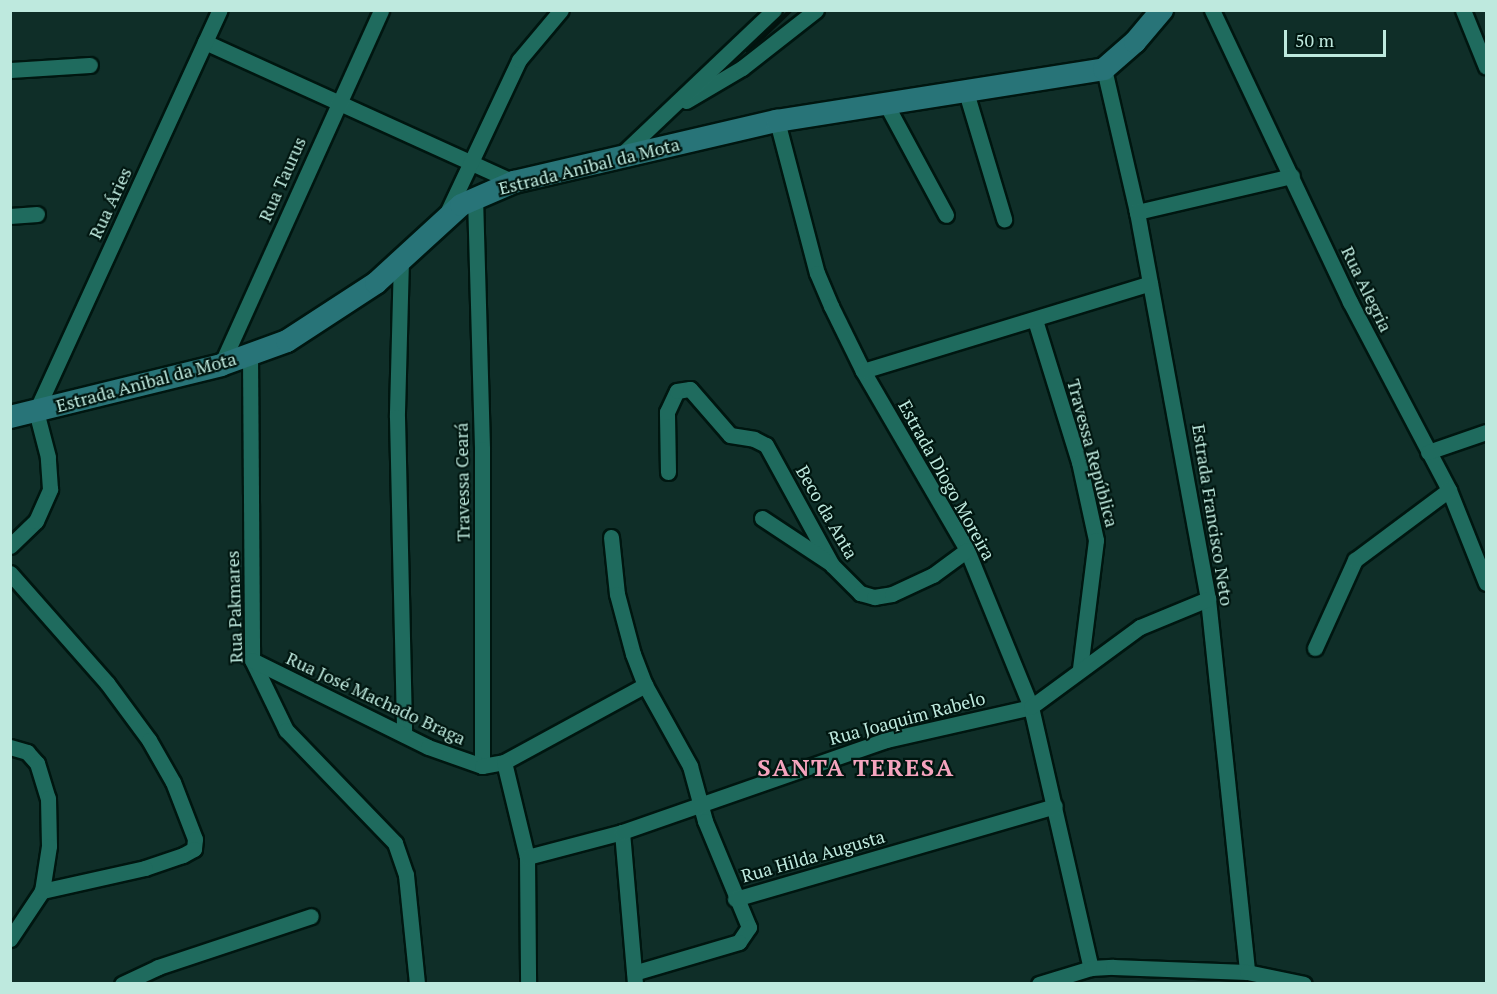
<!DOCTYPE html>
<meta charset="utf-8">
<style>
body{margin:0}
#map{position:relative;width:1497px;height:994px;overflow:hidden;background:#0f2e28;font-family:"PT Serif",serif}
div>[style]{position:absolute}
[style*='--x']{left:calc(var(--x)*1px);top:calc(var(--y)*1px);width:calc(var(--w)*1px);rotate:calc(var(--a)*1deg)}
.stream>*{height:4px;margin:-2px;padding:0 2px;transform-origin:2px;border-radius:2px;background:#03120e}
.roads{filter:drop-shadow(2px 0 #001610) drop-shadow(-2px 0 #001610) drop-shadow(0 2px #001610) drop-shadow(0 -2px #001610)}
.street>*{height:15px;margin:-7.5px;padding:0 7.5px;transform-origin:7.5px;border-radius:7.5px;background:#1f6b5e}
.secondary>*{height:22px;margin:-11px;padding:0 11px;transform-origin:11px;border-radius:11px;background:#287478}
span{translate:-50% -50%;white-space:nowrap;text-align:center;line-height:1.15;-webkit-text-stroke:4.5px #001610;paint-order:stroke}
.street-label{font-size:18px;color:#bee9de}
.district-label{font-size:24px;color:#f4a4be;font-weight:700;letter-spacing:1.5px}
.frame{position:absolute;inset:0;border:12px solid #bee9de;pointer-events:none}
.scale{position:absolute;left:1284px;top:30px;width:102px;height:27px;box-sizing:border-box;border:3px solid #bee9de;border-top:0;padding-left:8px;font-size:18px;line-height:21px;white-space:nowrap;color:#bee9de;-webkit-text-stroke:4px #001610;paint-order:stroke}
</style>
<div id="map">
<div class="stream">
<div style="--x:748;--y:51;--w:59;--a:-43.6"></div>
</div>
<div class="roads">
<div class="street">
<div style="--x:1212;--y:10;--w:323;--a:64.7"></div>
<div style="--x:1350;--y:302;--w:212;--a:62.2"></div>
<div style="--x:1449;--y:490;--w:100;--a:68.3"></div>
<div style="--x:1463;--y:10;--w:61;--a:68"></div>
<div style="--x:205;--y:42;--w:339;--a:24.4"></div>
<div style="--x:1104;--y:69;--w:147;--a:77"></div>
<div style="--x:1137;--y:212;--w:393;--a:79.6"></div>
<div style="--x:1208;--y:599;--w:375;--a:84"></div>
<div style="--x:10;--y:70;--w:80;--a:-3.6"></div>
<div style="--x:966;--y:92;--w:133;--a:73.3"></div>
<div style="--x:686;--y:101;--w:65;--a:-30.5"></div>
<div style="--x:742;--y:68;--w:94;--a:-38.1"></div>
<div style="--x:886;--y:104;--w:126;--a:61.6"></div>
<div style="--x:777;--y:121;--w:157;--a:75.3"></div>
<div style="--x:817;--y:273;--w:36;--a:67"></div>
<div style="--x:831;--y:306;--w:72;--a:63.8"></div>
<div style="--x:863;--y:371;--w:207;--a:59.8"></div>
<div style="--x:967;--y:550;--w:170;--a:67.8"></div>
<div style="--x:1031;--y:707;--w:268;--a:77.1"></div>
<div style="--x:620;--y:156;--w:212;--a:-43.5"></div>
<div style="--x:475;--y:197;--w:252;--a:88.4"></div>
<div style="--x:482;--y:449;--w:317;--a:90"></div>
<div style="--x:1137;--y:212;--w:159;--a:-13.1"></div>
<div style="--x:447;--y:213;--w:169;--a:-64.8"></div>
<div style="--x:519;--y:60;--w:65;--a:-50"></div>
<div style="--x:10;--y:216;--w:27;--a:-4"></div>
<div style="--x:401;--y:259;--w:158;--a:91.5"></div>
<div style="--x:397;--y:417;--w:318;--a:88.7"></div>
<div style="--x:1035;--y:320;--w:149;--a:72.8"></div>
<div style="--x:1079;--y:462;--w:80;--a:77.7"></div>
<div style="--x:1096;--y:540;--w:129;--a:97.1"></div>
<div style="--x:250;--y:355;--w:305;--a:89.6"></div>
<div style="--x:252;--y:660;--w:78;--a:64.1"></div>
<div style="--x:286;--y:730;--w:157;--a:46"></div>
<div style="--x:395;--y:843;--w:34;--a:71"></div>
<div style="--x:406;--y:875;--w:110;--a:84.2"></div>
<div style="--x:221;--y:365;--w:389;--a:-65.7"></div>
<div style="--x:863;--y:371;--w:300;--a:-17"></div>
<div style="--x:1428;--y:452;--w:61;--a:-19"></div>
<div style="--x:668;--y:472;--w:60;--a:-91"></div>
<div style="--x:667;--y:412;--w:23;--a:-65"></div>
<div style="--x:677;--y:391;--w:13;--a:-9"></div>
<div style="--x:690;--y:389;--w:61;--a:49"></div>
<div style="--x:730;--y:435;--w:24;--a:9"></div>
<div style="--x:754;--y:439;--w:13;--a:27"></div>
<div style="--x:766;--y:445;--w:137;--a:61.2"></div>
<div style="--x:832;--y:565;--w:40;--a:45"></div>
<div style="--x:860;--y:593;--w:15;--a:16"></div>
<div style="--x:874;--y:597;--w:18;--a:-9"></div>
<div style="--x:892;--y:594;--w:45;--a:-24.9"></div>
<div style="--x:933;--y:575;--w:42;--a:-36.3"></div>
<div style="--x:762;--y:518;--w:82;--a:33.5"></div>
<div style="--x:611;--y:537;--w:57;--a:84"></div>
<div style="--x:617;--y:594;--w:62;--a:75.1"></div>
<div style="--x:633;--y:654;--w:33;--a:69"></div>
<div style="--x:645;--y:685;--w:93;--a:60.9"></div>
<div style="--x:690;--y:766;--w:57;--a:74.7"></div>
<div style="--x:705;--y:821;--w:115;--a:67.5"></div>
<div style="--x:749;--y:927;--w:18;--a:124"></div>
<div style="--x:739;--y:942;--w:109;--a:163.6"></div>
<div style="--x:10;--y:546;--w:36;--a:-44"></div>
<div style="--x:36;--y:521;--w:35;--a:-66"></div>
<div style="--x:50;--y:489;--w:32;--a:-94"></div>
<div style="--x:48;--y:457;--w:48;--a:-104.6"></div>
<div style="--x:36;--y:411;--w:441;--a:-65.4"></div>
<div style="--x:10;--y:573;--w:147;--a:48.6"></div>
<div style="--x:107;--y:683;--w:71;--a:53.6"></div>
<div style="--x:149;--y:740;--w:48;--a:60.3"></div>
<div style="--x:173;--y:782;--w:61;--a:68.9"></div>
<div style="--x:195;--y:839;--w:10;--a:96"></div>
<div style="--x:194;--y:849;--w:13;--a:151"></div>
<div style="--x:183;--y:855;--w:40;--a:161.1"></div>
<div style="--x:145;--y:868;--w:106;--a:167.4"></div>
<div style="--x:42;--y:891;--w:58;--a:123.7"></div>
<div style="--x:1315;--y:648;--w:97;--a:-65.6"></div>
<div style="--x:1355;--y:560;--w:117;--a:-36.7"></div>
<div style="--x:252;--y:660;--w:196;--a:26.3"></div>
<div style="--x:428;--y:747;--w:57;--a:19.4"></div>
<div style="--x:482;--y:766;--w:22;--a:-10"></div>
<div style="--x:504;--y:762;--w:161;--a:-28.6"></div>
<div style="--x:10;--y:747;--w:18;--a:16"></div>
<div style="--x:27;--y:752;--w:15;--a:48"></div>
<div style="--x:37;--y:763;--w:37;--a:73"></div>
<div style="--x:48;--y:798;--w:48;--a:88.8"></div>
<div style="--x:49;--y:846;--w:46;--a:98.8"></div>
<div style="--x:504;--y:762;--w:98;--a:76.4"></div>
<div style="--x:527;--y:857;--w:127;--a:89.5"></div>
<div style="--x:622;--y:832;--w:153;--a:85.1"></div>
<div style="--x:527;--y:857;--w:98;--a:-14.7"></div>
<div style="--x:622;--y:832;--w:280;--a:-19.2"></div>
<div style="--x:886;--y:740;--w:149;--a:-12.8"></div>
<div style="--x:1031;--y:707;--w:135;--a:-36.3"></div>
<div style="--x:1140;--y:627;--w:74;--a:-22.4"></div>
<div style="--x:735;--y:899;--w:333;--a:-16.2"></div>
<div style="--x:122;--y:984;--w:40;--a:-25"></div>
<div style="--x:158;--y:967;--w:161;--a:-18.4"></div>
<div style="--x:1039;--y:984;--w:54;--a:-17.1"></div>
<div style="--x:1091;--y:968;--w:22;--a:-3"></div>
<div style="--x:1113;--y:967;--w:134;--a:2.1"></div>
<div style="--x:1247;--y:972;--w:58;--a:11.9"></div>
</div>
<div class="secondary">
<div style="--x:10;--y:417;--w:217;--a:-13.8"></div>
<div style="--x:221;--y:365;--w:70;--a:-20"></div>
<div style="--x:287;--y:341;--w:106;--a:-33.1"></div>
<div style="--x:376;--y:283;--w:115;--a:-42.5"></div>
<div style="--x:461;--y:205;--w:58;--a:-23.5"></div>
<div style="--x:514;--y:182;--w:270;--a:-13.1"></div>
<div style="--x:777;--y:121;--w:331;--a:-9"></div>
<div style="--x:1104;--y:69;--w:41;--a:-41.1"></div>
<div style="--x:1135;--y:42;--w:42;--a:-49.8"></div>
</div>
</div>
<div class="street-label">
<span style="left:589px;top:166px;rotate:-14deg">Estrada Anibal da Mota</span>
<span style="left:282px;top:179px;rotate:-66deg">Rua Taurus</span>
<span style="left:110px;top:203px;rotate:-65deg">Rua Áries</span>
<span style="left:1367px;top:289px;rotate:64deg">Rua Alegria</span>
<span style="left:146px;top:382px;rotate:-15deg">Estrada Anibal da Mota</span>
<span style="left:1093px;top:453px;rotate:75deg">Travessa República</span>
<span style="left:947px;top:480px;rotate:61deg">Estrada Diogo Moreira</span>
<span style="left:462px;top:482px;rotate:-91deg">Travessa Ceará</span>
<span style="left:827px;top:512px;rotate:60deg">Beco da Anta</span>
<span style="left:1213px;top:515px;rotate:81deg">Estrada Francisco Neto</span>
<span style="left:234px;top:607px;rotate:-92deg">Rua Pakmares</span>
<span style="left:376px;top:698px;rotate:25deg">Rua José Machado Braga</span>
<span style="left:907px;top:718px;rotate:-15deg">Rua Joaquim Rabelo</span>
<span style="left:813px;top:856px;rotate:-16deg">Rua Hilda Augusta</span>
</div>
<div class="district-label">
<span style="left:856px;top:768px">SANTA TERESA</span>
</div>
<div class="frame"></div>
<div class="scale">50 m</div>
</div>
